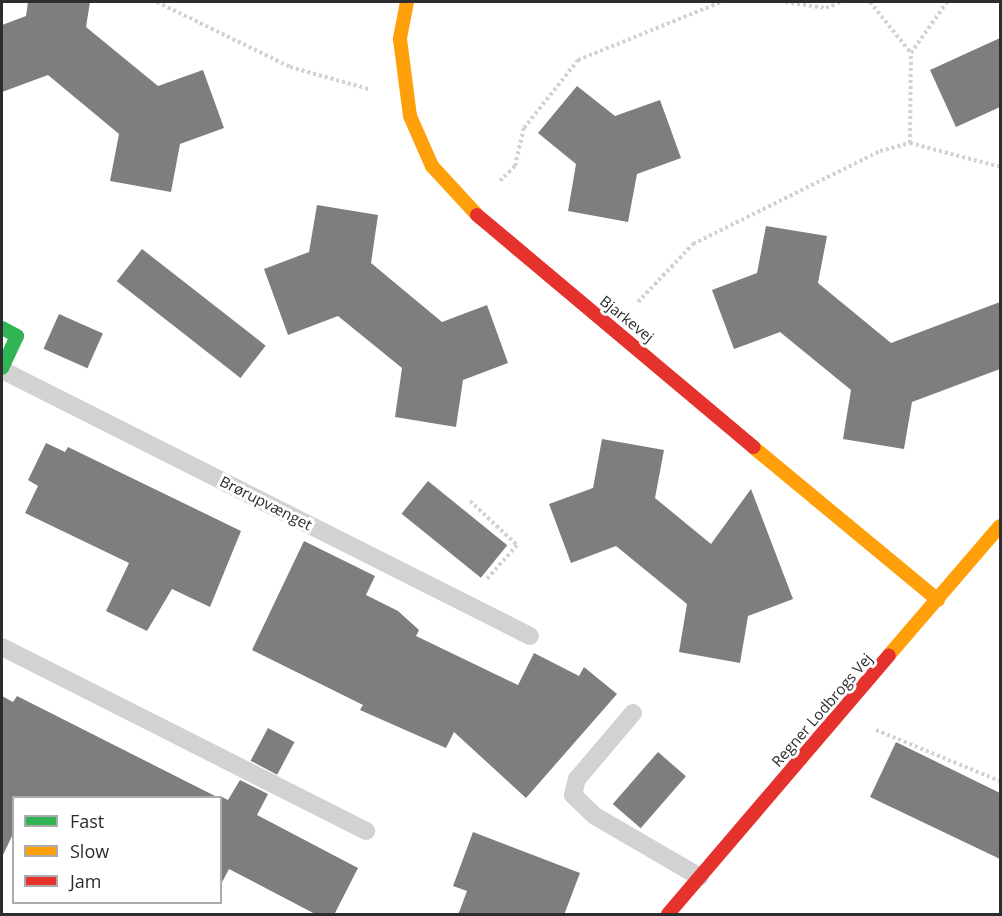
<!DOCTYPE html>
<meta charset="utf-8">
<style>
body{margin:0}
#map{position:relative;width:1002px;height:916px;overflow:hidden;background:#fff;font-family:"Open Sans",sans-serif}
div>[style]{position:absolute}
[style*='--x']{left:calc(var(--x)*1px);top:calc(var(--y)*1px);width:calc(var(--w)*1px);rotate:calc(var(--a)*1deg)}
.building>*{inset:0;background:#7e7e7e;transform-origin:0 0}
.path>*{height:4px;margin-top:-2px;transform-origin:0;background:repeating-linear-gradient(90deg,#d2d2d2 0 3px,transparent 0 6px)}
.lane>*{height:18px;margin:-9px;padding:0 9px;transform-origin:9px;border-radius:9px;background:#d2d2d2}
.fast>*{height:14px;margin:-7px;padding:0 7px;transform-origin:7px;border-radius:7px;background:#30b455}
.slow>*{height:14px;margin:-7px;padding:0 7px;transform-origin:7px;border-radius:7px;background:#ff9f0a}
.jam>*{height:14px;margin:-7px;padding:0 7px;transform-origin:7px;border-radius:7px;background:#e5322d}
span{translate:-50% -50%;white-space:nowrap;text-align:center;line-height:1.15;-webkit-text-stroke:6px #fff;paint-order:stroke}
.street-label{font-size:15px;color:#2d2d2d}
.frame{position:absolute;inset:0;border:3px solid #2d2d2d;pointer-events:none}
.legend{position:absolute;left:12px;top:796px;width:210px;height:108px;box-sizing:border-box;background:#fff;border:2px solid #ababab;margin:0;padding:8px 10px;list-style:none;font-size:18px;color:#2d2d2d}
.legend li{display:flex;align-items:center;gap:12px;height:30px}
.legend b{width:30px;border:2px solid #ababab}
</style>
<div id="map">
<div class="building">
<div style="clip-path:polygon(28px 2px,90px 2px,86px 27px,158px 86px,203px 70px,224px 128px,180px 144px,171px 192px,110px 181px,119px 134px,48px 75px,2px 92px,2px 25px,26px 16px)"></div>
<div style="clip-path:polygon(1000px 38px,1000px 107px,956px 127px,930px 70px)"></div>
<div style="clip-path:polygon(577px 86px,615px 116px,660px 100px,681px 158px,637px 174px,628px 222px,568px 211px,576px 164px,538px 133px)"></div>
<div style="clip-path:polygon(317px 205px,378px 215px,371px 263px,442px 322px,487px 305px,508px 363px,463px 380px,456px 427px,395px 417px,402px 368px,338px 316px,288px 335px,264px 269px,309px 252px)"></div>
<div style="clip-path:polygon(766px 226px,827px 236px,818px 283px,891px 343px,1000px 302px,1000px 369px,912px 402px,904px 449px,843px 439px,851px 390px,780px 332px,734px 349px,712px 290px,757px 273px)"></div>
<div style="left:142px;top:249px;width:157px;height:41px;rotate:38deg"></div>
<div style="left:59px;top:314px;width:48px;height:38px;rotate:24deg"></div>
<div style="clip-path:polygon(602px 439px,664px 450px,655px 498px,711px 544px,751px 489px,793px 599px,748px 616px,740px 663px,679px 652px,687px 604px,616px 546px,571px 563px,549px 504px,593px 488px)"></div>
<div style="clip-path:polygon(46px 443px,65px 452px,68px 447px,241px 531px,210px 607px,172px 589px,147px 631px,106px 611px,129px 563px,25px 513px,38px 486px,28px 480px)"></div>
<div style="left:428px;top:481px;width:102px;height:42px;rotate:39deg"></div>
<div style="clip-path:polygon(304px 541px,375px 576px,366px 595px,398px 611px,419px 630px,416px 636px,518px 685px,534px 653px,579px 676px,584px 667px,617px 694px,526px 798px,454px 732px,446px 748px,360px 710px,363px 705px,252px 650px)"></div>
<div style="clip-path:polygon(2px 696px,13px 702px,17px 696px,219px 798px,14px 798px,14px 832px,2px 857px)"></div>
<div style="left:268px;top:728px;width:30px;height:37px;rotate:28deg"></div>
<div style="clip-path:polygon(896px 742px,1000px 793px,1000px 859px,870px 797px)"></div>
<div style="left:658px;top:752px;width:37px;height:69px;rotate:41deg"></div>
<div style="clip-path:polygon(240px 780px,268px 794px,257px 815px,358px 868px,334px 915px,317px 915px,229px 869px,220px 886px,220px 796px,228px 800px)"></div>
<div style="clip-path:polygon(473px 832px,580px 873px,564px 915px,458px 915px,467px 891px,453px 886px)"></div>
</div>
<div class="path">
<div style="--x:157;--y:2;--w:148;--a:26"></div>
<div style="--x:290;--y:67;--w:82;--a:15.6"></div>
<div style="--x:785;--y:2;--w:41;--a:8.3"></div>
<div style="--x:826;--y:8;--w:16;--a:-22"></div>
<div style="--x:870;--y:2;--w:65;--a:51.2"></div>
<div style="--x:910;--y:143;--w:90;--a:-89.4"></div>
<div style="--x:911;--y:53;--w:62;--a:-54.8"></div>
<div style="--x:500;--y:181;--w:21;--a:-45"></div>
<div style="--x:515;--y:166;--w:39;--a:-77"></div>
<div style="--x:524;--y:128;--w:87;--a:-51.5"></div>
<div style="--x:578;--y:60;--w:154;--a:-22.1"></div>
<div style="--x:638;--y:302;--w:80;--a:-46.5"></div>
<div style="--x:693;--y:244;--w:209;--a:-26.4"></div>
<div style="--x:880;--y:151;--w:31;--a:-15"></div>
<div style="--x:910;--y:143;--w:93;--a:14.9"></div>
<div style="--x:470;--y:501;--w:64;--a:43.1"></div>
<div style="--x:517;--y:545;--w:47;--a:131.5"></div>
<div style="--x:876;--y:730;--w:134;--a:22.4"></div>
</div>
<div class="lane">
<div style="--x:2;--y:370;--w:591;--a:26.74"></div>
<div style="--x:2;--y:647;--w:408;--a:26.8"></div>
<div style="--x:633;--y:713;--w:87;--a:130.3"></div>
<div style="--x:577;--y:779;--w:16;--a:104"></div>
<div style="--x:573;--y:795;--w:30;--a:44"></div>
<div style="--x:595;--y:816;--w:121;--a:30.2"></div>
</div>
<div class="fast">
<div style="--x:2;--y:328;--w:17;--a:28"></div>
<div style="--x:17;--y:336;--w:35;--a:115"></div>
</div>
<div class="slow">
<div style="--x:407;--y:2;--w:38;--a:101"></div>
<div style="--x:400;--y:39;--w:78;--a:82.6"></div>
<div style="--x:410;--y:116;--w:55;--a:66.3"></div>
<div style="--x:432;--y:166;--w:67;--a:47.4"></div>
<div style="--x:753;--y:447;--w:240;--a:39.6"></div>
<div style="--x:889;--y:655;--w:170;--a:-49.3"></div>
</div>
<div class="jam">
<div style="--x:477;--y:215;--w:361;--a:40"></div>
<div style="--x:668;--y:914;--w:340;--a:-49.5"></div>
</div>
<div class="street-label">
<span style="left:627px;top:319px;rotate:39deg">Bjarkevej</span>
<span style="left:266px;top:503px;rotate:27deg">Brørupvænget</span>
<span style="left:822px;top:710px;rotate:-49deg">Regner Lodbrogs Vej</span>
</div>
<div class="frame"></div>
<ul class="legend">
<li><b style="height:8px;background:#30b455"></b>Fast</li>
<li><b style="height:8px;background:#ff9f0a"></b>Slow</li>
<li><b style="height:8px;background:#e5322d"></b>Jam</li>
</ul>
</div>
